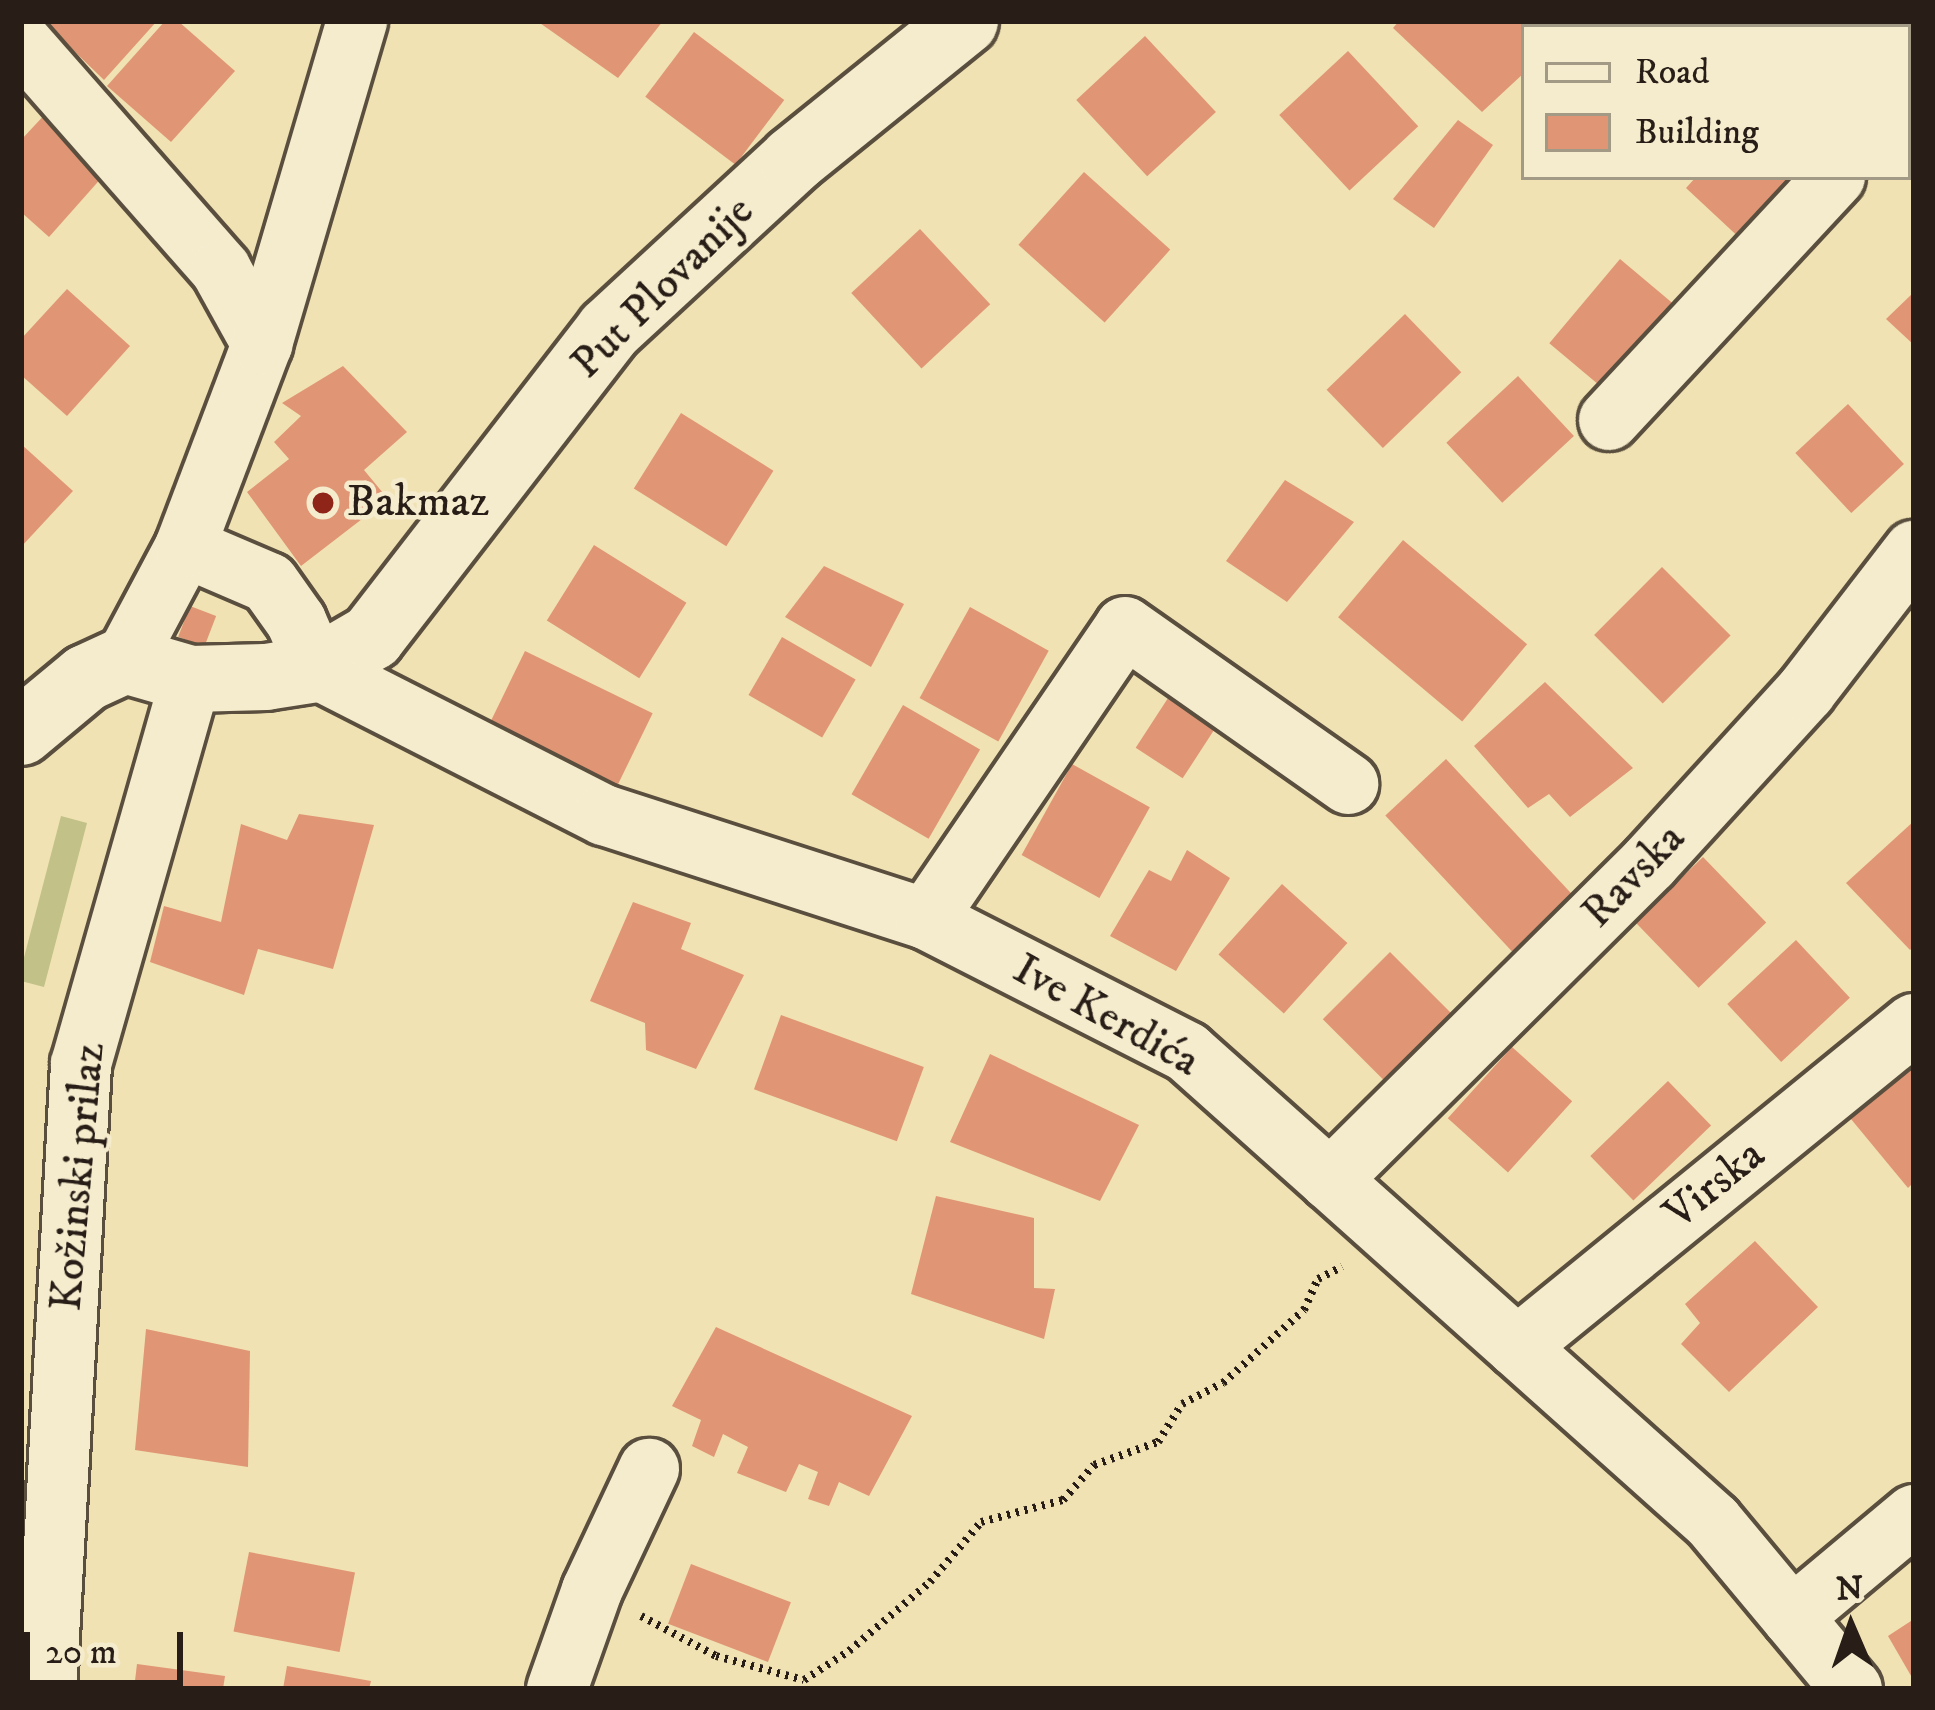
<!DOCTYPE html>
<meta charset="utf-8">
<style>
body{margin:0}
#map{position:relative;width:1935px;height:1710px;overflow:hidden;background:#f0e2b3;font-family:"IM FELL DW Pica",serif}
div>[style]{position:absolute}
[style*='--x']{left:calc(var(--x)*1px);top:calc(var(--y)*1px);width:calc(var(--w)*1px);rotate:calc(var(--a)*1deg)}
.green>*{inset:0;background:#c1c188}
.building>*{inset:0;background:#e09675;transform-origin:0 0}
.path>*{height:8px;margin-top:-4px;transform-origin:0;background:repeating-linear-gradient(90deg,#281e17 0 3px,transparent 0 9px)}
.roads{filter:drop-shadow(3px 0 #5a4f3e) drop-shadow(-3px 0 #5a4f3e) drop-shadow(0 3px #5a4f3e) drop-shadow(0 -3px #5a4f3e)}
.street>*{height:60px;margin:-30px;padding:0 30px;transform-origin:30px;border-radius:30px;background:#f5ecce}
.secondary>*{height:66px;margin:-33px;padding:0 33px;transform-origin:33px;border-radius:33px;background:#f5ecce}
.dots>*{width:33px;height:33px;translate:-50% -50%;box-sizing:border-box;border:6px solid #f5ecce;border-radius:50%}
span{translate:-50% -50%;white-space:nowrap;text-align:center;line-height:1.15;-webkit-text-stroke:9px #f5ecce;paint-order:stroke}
.street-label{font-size:45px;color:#281e17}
.poi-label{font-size:45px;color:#281e17}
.left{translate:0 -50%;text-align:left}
.frame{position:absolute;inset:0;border:24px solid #281e17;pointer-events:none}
.legend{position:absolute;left:1521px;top:24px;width:390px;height:156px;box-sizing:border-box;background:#f5ecce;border:3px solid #a39a85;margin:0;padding:15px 21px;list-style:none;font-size:36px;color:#281e17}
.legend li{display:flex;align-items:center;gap:24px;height:60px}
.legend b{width:60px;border:3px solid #a39a85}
.north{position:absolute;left:1791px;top:1566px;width:120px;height:120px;-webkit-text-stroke:9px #f5ecce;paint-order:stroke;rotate:358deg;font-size:33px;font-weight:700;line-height:48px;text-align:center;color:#281e17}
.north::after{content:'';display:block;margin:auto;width:42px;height:54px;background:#281e17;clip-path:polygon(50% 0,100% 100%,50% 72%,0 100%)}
.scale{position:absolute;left:24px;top:1632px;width:159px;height:54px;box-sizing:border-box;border:6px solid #281e17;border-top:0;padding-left:15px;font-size:36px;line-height:42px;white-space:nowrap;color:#281e17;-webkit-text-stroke:9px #f5ecce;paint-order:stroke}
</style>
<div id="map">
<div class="green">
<div style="clip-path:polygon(61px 816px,87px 823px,44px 987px,21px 981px,21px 969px)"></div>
</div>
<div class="building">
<div style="clip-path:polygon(43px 21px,157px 21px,104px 80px)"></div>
<div style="clip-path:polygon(165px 21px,178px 21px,235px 71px,171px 142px,107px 86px)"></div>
<div style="clip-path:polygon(537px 21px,663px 21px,618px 78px)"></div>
<div style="clip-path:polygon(1399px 21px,1519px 21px,1524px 26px,1524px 73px,1482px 112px,1393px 28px)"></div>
<div style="left:694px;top:32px;width:113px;height:81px;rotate:37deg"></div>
<div style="left:1145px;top:36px;width:104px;height:94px;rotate:47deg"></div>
<div style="left:1348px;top:51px;width:103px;height:94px;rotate:47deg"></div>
<div style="clip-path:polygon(49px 110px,112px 166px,49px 237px,21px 212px,21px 140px)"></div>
<div style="clip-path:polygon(1458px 120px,1493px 145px,1434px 228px,1393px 199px)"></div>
<div style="left:1084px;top:172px;width:116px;height:98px;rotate:42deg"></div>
<div style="clip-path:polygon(1696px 177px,1802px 177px,1745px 243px,1686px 188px)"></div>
<div style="left:920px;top:229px;width:103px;height:94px;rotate:47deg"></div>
<div style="left:1620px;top:259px;width:75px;height:110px;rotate:40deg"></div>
<div style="clip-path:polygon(67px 289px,130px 346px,67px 416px,21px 375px,21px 339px)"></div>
<div style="clip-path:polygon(1914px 292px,1914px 345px,1886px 319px)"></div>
<div style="left:1405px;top:314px;width:81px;height:109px;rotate:46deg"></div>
<div style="clip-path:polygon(343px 366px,407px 432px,364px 470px,388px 499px,301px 566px,247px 492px,289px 459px,274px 442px,301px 416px,282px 403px)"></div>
<div style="left:1518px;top:376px;width:82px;height:98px;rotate:47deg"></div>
<div style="left:1848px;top:404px;width:82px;height:72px;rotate:47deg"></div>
<div style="left:681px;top:413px;width:109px;height:89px;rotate:32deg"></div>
<div style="clip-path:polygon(21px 444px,73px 491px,21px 547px)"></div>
<div style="clip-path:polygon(1285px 480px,1354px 522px,1287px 602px,1226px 561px)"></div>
<div style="left:1403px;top:540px;width:162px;height:101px;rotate:40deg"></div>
<div style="left:594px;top:545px;width:109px;height:89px;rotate:32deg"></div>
<div style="clip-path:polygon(824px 566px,904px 604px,871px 667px,785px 617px)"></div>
<div style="left:1662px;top:567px;width:97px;height:96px;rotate:45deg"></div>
<div style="left:190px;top:606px;width:28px;height:33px;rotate:21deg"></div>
<div style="left:970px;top:607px;width:90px;height:104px;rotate:29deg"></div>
<div style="left:782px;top:637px;width:85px;height:67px;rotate:30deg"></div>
<div style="left:525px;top:651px;width:142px;height:84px;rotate:26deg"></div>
<div style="clip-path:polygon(1545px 682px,1633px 768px,1570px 817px,1549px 794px,1528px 808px,1474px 746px)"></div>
<div style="left:1170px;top:695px;width:56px;height:63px;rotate:33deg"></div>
<div style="left:903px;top:705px;width:89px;height:103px;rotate:30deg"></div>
<div style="left:1446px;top:759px;width:192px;height:83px;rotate:47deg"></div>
<div style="left:1072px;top:764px;width:89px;height:104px;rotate:29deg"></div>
<div style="clip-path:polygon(299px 814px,374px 825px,333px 969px,258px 949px,244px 995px,150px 962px,164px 906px,221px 922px,241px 824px,287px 840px)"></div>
<div style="clip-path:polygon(1914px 821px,1914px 946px,1910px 950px,1846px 883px)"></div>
<div style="clip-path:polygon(1187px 850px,1230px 878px,1176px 971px,1110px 936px,1149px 870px,1171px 881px)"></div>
<div style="left:1703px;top:857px;width:91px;height:94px;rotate:46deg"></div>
<div style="left:1282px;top:884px;width:88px;height:95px;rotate:42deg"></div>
<div style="clip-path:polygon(633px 902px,691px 923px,681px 949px,744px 975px,696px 1069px,646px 1050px,645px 1023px,590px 1001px)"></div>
<div style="left:1796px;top:940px;width:79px;height:94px;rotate:47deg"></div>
<div style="left:1390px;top:952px;width:97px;height:95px;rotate:45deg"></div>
<div style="left:781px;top:1015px;width:152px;height:79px;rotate:20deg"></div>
<div style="left:1512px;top:1047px;width:81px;height:96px;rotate:42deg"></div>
<div style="clip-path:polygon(990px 1054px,1139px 1125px,1100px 1201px,950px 1142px)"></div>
<div style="clip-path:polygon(1911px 1065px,1914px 1182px,1908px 1188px,1846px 1113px)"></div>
<div style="left:1668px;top:1081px;width:62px;height:108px;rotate:46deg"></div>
<div style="clip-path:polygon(936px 1196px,1034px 1218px,1034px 1288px,1055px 1289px,1044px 1339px,911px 1294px)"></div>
<div style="clip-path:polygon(1755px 1241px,1818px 1307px,1729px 1392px,1681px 1344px,1700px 1323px,1685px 1304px)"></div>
<div style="clip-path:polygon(716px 1327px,912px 1416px,869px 1496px,839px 1482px,829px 1506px,808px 1499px,818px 1472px,799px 1464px,786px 1492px,737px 1473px,748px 1447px,723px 1434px,714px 1457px,692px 1446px,701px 1420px,672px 1406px)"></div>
<div style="clip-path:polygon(146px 1329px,250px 1351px,248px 1467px,135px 1450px)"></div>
<div style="left:249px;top:1552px;width:108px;height:81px;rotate:11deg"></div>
<div style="left:691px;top:1564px;width:107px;height:64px;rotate:21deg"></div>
<div style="clip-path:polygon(1914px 1619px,1914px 1681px,1888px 1636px)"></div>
<div style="clip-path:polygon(137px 1664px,225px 1676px,223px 1689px,134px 1689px)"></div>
<div style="clip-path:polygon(287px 1666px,371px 1681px,369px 1689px,283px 1689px)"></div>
</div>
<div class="path">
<div style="--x:641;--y:1616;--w:85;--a:28.1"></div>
<div style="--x:716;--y:1656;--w:91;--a:15.3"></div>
<div style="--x:804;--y:1680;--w:54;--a:-32.8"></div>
<div style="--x:849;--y:1651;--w:106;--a:-40.4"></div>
<div style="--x:930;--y:1582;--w:79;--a:-49.6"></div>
<div style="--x:981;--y:1522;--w:85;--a:-15"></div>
<div style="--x:1063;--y:1500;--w:47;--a:-48.5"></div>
<div style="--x:1094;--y:1465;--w:68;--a:-19.8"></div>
<div style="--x:1158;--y:1442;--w:45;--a:-57.7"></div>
<div style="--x:1182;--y:1404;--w:46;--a:-27.1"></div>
<div style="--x:1223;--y:1383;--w:109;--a:-42"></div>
<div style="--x:1304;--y:1310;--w:34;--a:-66"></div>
<div style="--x:1318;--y:1279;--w:27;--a:-27"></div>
</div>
<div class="roads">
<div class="street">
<div style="--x:21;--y:42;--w:303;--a:48.7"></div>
<div style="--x:221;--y:270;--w:85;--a:61"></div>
<div style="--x:1908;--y:99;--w:6;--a:-18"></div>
<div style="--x:1609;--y:420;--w:332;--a:-47.1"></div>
<div style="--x:185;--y:547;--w:91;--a:23.2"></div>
<div style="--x:269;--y:583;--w:47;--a:54.6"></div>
<div style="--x:296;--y:621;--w:52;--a:66.4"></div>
<div style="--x:317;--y:669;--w:322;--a:27"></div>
<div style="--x:604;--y:815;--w:338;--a:17.9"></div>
<div style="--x:926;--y:919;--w:293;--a:27"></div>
<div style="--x:1187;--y:1052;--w:705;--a:41.78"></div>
<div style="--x:1713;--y:1522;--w:217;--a:50.2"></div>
<div style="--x:125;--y:660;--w:128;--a:-62"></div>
<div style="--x:185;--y:547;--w:217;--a:-69.2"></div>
<div style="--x:262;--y:344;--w:337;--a:-73.6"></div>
<div style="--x:926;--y:919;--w:353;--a:-55.7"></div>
<div style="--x:1125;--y:627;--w:273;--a:35.1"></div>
<div style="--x:1330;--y:1180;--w:451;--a:-44.8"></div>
<div style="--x:1650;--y:862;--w:231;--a:-47.6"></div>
<div style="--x:1806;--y:691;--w:177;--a:-52.4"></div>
<div style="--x:1517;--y:1347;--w:512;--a:-39.13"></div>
<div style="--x:1792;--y:1617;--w:159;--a:-39.9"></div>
<div style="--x:46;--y:1689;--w:626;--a:-86.79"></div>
<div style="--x:81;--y:1064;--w:400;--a:-74.1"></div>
<div style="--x:557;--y:1689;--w:105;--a:-70.5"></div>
<div style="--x:592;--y:1590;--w:134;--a:-64.8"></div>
</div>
<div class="secondary">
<div style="--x:21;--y:732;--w:85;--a:-39.7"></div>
<div style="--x:86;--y:678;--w:43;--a:-24.8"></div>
<div style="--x:125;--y:660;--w:69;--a:16.1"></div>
<div style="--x:191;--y:679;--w:75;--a:-1.5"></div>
<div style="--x:266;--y:677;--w:52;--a:-8.9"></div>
<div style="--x:317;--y:669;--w:64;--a:-30.2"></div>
<div style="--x:372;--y:637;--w:388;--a:-52.3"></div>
<div style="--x:609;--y:330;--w:251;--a:-42.7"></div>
<div style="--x:793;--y:160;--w:221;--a:-38.9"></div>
</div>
</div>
<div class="dots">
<div style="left:323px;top:503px;background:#8f2418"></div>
</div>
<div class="street-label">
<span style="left:663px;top:288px;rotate:-45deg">Put Plovanije</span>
<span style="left:1634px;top:876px;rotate:-46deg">Ravska</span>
<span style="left:1106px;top:1016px;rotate:29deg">Ive Kerdića</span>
<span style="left:79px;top:1177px;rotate:-85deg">Kožinski prilaz</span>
<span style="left:1715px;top:1185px;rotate:-39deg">Virska</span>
</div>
<div class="poi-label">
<span class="left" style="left:347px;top:503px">Bakmaz</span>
</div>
<div class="frame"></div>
<ul class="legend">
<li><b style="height:15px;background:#f5ecce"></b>Road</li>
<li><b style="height:33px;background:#e09675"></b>Building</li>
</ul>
<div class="north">N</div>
<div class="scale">20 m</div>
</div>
